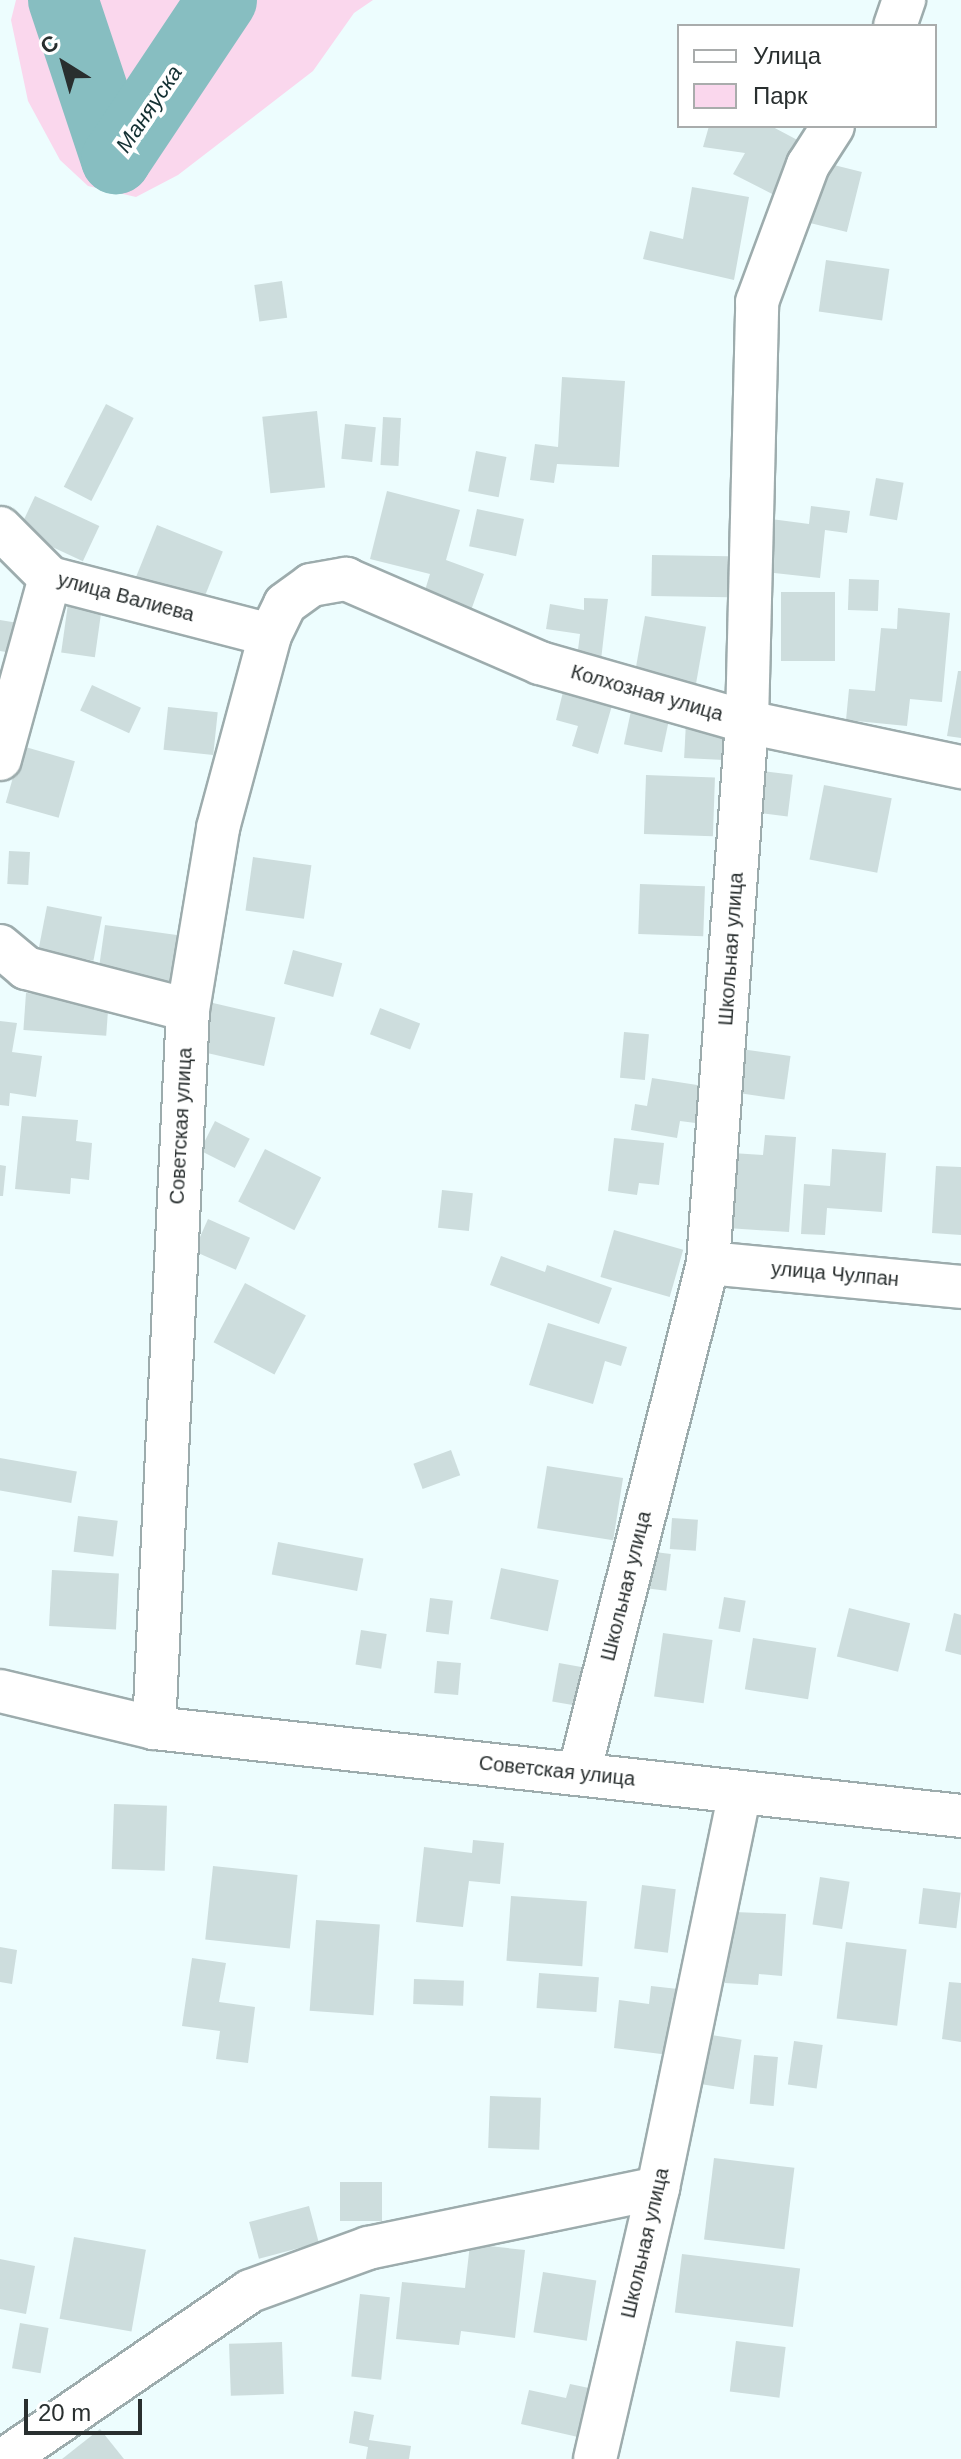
<!DOCTYPE html>
<meta charset="utf-8">
<style>
body{margin:0}
#map{position:relative;width:961px;height:2459px;overflow:hidden;background:#edfdfe;font-family:Arial,sans-serif}
div>[style]{position:absolute}
[style*='--x']{left:calc(var(--x)*1px);top:calc(var(--y)*1px);width:calc(var(--w)*1px);rotate:calc(var(--a)*1deg)}
.green>*{inset:0;background:#fad7ed}
.river>*{height:70px;margin:-35px;padding:0 35px;transform-origin:35px;border-radius:35px;background:#87bec1}
.building>*{inset:0;background:#cddddd;transform-origin:0 0}
.roads{filter:drop-shadow(2px 0 #9dacad) drop-shadow(-2px 0 #9dacad) drop-shadow(0 2px #9dacad) drop-shadow(0 -2px #9dacad)}
.minor>*{height:42px;margin:-21px;padding:0 21px;transform-origin:21px;border-radius:21px;background:#fff}
span{translate:-50% -50%;white-space:nowrap;text-align:center;line-height:1.15;-webkit-text-stroke:8px #fff;paint-order:stroke}
.street-label{font-size:20px;color:#292f2f}
.water-label{font-size:22px;color:#133032;font-style:italic}
.legend{position:absolute;left:677px;top:24px;width:260px;height:104px;box-sizing:border-box;background:#fff;border:2px solid #a9acac;margin:0;padding:10px 14px;list-style:none;font-size:24px;color:#292f2f}
.legend li{display:flex;align-items:center;gap:16px;height:40px}
.legend b{width:40px;border:2px solid #a9acac}
.north{position:absolute;left:24px;top:24px;width:80px;height:80px;-webkit-text-stroke:6px #fff;paint-order:stroke;rotate:323deg;font-size:22px;font-weight:700;line-height:32px;text-align:center;color:#292f2f}
.north::after{content:'';display:block;margin:auto;width:28px;height:36px;background:#292f2f;clip-path:polygon(50% 0,100% 100%,50% 72%,0 100%)}
.scale{position:absolute;left:24px;top:2399px;width:118px;height:36px;box-sizing:border-box;border:4px solid #292f2f;border-top:0;padding-left:10px;font-size:24px;line-height:28px;white-space:nowrap;color:#292f2f;-webkit-text-stroke:6px #fff;paint-order:stroke}
</style>
<div id="map">
<div class="green">
<div style="clip-path:polygon(16px 0,373px 0,354px 13px,313px 71px,178px 175px,136px 197px,88px 186px,60px 160px,28px 101px,11px 20px)"></div>
</div>
<div class="river">
<div style="--x:63;--y:0;--w:168;--a:71.6"></div>
<div style="--x:116;--y:159;--w:191;--a:-56.3"></div>
</div>
<div class="building">
<div style="clip-path:polygon(709px 126px,771px 126px,805px 144px,778px 197px,733px 174px,745px 153px,703px 147px)"></div>
<div style="left:826px;top:163px;width:37px;height:62px;rotate:14deg"></div>
<div style="clip-path:polygon(692px 187px,749px 197px,734px 280px,643px 259px,650px 231px,683px 239px)"></div>
<div style="left:826px;top:260px;width:64px;height:52px;rotate:8deg"></div>
<div style="left:282px;top:281px;width:37px;height:28px;rotate:82deg"></div>
<div style="clip-path:polygon(562px 377px,625px 381px,619px 467px,557px 464px,554px 483px,530px 480px,535px 444px,558px 447px)"></div>
<div style="left:106px;top:404px;width:31px;height:93px;rotate:27deg"></div>
<div style="left:317px;top:411px;width:77px;height:55px;rotate:84deg"></div>
<div style="left:383px;top:417px;width:18px;height:48px;rotate:3deg"></div>
<div style="left:345px;top:424px;width:31px;height:35px;rotate:6deg"></div>
<div style="left:476px;top:451px;width:31px;height:41px;rotate:11deg"></div>
<div style="left:876px;top:478px;width:28px;height:38px;rotate:10deg"></div>
<div style="clip-path:polygon(387px 491px,460px 510px,446px 560px,484px 574px,469px 616px,422px 600px,430px 574px,370px 559px)"></div>
<div style="left:35px;top:496px;width:71px;height:39px;rotate:25deg"></div>
<div style="clip-path:polygon(811px 506px,850px 511px,847px 533px,825px 530px,820px 578px,765px 572px,771px 519px,809px 524px)"></div>
<div style="left:477px;top:509px;width:48px;height:38px;rotate:12deg"></div>
<div style="left:157px;top:525px;width:71px;height:56px;rotate:22deg"></div>
<div style="left:652px;top:555px;width:77px;height:41px;rotate:1deg"></div>
<div style="left:849px;top:579px;width:30px;height:31px;rotate:2deg"></div>
<div style="left:835px;top:592px;width:69px;height:54px;rotate:90deg"></div>
<div style="clip-path:polygon(584px 598px,608px 599px,600px 669px,576px 665px,580px 634px,546px 629px,550px 604px,584px 610px)"></div>
<div style="left:68px;top:604px;width:34px;height:49px;rotate:8deg"></div>
<div style="clip-path:polygon(898px 608px,950px 613px,942px 702px,910px 699px,907px 726px,846px 720px,849px 689px,875px 691px,881px 628px,897px 629px)"></div>
<div style="left:645px;top:616px;width:62px;height:64px;rotate:10deg"></div>
<div style="clip-path:polygon(0 620px,24px 624px,18px 654px,0 651px)"></div>
<div style="clip-path:polygon(958px 671px,961px 671px,961px 738px,947px 736px)"></div>
<div style="left:92px;top:685px;width:54px;height:28px;rotate:25deg"></div>
<div style="clip-path:polygon(564px 688px,613px 702px,598px 754px,572px 746px,578px 726px,556px 720px)"></div>
<div style="left:168px;top:707px;width:50px;height:43px;rotate:6deg"></div>
<div style="left:631px;top:711px;width:39px;height:34px;rotate:12deg"></div>
<div style="left:686px;top:722px;width:45px;height:36px;rotate:3deg"></div>
<div style="left:22px;top:746px;width:55px;height:59px;rotate:16deg"></div>
<div style="left:762px;top:771px;width:31px;height:42px;rotate:7deg"></div>
<div style="left:646px;top:775px;width:69px;height:59px;rotate:2deg"></div>
<div style="left:824px;top:785px;width:69px;height:76px;rotate:11deg"></div>
<div style="left:9px;top:851px;width:21px;height:33px;rotate:3deg"></div>
<div style="left:253px;top:857px;width:59px;height:54px;rotate:8deg"></div>
<div style="left:640px;top:884px;width:65px;height:50px;rotate:2deg"></div>
<div style="left:47px;top:906px;width:56px;height:45px;rotate:11deg"></div>
<div style="left:105px;top:925px;width:76px;height:48px;rotate:8deg"></div>
<div style="left:293px;top:950px;width:51px;height:35px;rotate:15deg"></div>
<div style="left:26px;top:993px;width:83px;height:37px;rotate:4deg"></div>
<div style="left:213px;top:1003px;width:64px;height:50px;rotate:13deg"></div>
<div style="left:380px;top:1008px;width:43px;height:28px;rotate:21deg"></div>
<div style="clip-path:polygon(0 1021px,17px 1023px,12px 1052px,42px 1056px,36px 1097px,10px 1093px,9px 1106px,0 1105px)"></div>
<div style="left:624px;top:1032px;width:25px;height:46px;rotate:5deg"></div>
<div style="left:741px;top:1049px;width:50px;height:44px;rotate:8deg"></div>
<div style="clip-path:polygon(652px 1078px,710px 1087px,703px 1124px,680px 1121px,677px 1138px,631px 1130px,635px 1104px,647px 1106px)"></div>
<div style="clip-path:polygon(22px 1116px,78px 1120px,76px 1141px,92px 1143px,89px 1180px,71px 1178px,70px 1194px,15px 1189px)"></div>
<div style="left:215px;top:1121px;width:39px;height:33px;rotate:27deg"></div>
<div style="clip-path:polygon(765px 1135px,796px 1137px,789px 1232px,727px 1228px,732px 1153px,763px 1155px)"></div>
<div style="clip-path:polygon(614px 1138px,664px 1143px,659px 1185px,639px 1183px,637px 1195px,608px 1191px)"></div>
<div style="left:265px;top:1149px;width:63px;height:59px;rotate:27deg"></div>
<div style="clip-path:polygon(832px 1149px,886px 1153px,882px 1212px,827px 1208px,825px 1235px,801px 1234px,804px 1184px,830px 1186px)"></div>
<div style="clip-path:polygon(0 1165px,6px 1166px,3px 1196px,0 1196px)"></div>
<div style="clip-path:polygon(936px 1166px,961px 1167px,961px 1235px,932px 1233px)"></div>
<div style="left:442px;top:1190px;width:31px;height:38px;rotate:6deg"></div>
<div style="left:208px;top:1219px;width:46px;height:35px;rotate:24deg"></div>
<div style="left:614px;top:1230px;width:72px;height:49px;rotate:16deg"></div>
<div style="clip-path:polygon(501px 1256px,545px 1272px,547px 1265px,612px 1288px,599px 1324px,490px 1285px)"></div>
<div style="left:245px;top:1283px;width:69px;height:67px;rotate:28deg"></div>
<div style="clip-path:polygon(548px 1323px,627px 1347px,621px 1366px,605px 1361px,593px 1404px,529px 1385px)"></div>
<div style="left:451px;top:1450px;width:27px;height:40px;rotate:70deg"></div>
<div style="left:0;top:1458px;width:78px;height:32px;rotate:10deg"></div>
<div style="left:547px;top:1466px;width:77px;height:63px;rotate:9deg"></div>
<div style="left:78px;top:1516px;width:40px;height:36px;rotate:7deg"></div>
<div style="left:672px;top:1518px;width:26px;height:31px;rotate:4deg"></div>
<div style="left:278px;top:1542px;width:87px;height:33px;rotate:11deg"></div>
<div style="left:647px;top:1551px;width:24px;height:37px;rotate:7deg"></div>
<div style="left:501px;top:1568px;width:59px;height:52px;rotate:12deg"></div>
<div style="left:52px;top:1570px;width:67px;height:56px;rotate:3deg"></div>
<div style="left:724px;top:1597px;width:22px;height:32px;rotate:10deg"></div>
<div style="left:430px;top:1598px;width:23px;height:34px;rotate:7deg"></div>
<div style="left:849px;top:1608px;width:63px;height:50px;rotate:14deg"></div>
<div style="clip-path:polygon(954px 1613px,961px 1615px,961px 1655px,945px 1651px)"></div>
<div style="left:361px;top:1630px;width:26px;height:35px;rotate:9deg"></div>
<div style="left:663px;top:1633px;width:50px;height:64px;rotate:8deg"></div>
<div style="left:753px;top:1638px;width:64px;height:52px;rotate:9deg"></div>
<div style="left:437px;top:1661px;width:24px;height:32px;rotate:5deg"></div>
<div style="left:559px;top:1663px;width:34px;height:39px;rotate:10deg"></div>
<div style="left:114px;top:1804px;width:53px;height:65px;rotate:2deg"></div>
<div style="clip-path:polygon(473px 1840px,504px 1843px,500px 1884px,469px 1881px,463px 1927px,416px 1922px,424px 1847px,472px 1853px)"></div>
<div style="left:213px;top:1866px;width:85px;height:74px;rotate:6deg"></div>
<div style="left:820px;top:1877px;width:30px;height:48px;rotate:9deg"></div>
<div style="left:642px;top:1885px;width:34px;height:64px;rotate:7deg"></div>
<div style="left:923px;top:1888px;width:38px;height:36px;rotate:7deg"></div>
<div style="left:511px;top:1896px;width:76px;height:65px;rotate:4deg"></div>
<div style="clip-path:polygon(735px 1912px,786px 1914px,782px 1976px,759px 1974px,758px 1985px,725px 1983px,727px 1941px,733px 1942px)"></div>
<div style="left:316px;top:1920px;width:64px;height:91px;rotate:4deg"></div>
<div style="left:846px;top:1942px;width:61px;height:77px;rotate:7deg"></div>
<div style="clip-path:polygon(0 1947px,17px 1950px,12px 1984px,0 1982px)"></div>
<div style="clip-path:polygon(192px 1958px,226px 1963px,219px 2002px,255px 2007px,248px 2063px,216px 2059px,220px 2031px,182px 2026px)"></div>
<div style="left:539px;top:1973px;width:60px;height:35px;rotate:4deg"></div>
<div style="left:414px;top:1979px;width:50px;height:25px;rotate:2deg"></div>
<div style="clip-path:polygon(949px 1982px,961px 1983px,961px 2042px,942px 2039px)"></div>
<div style="clip-path:polygon(651px 1986px,678px 1989px,669px 2055px,614px 2048px,619px 2000px,649px 2004px)"></div>
<div style="left:705px;top:2034px;width:37px;height:50px;rotate:9deg"></div>
<div style="left:794px;top:2041px;width:29px;height:44px;rotate:8deg"></div>
<div style="left:754px;top:2055px;width:24px;height:49px;rotate:5deg"></div>
<div style="left:490px;top:2096px;width:51px;height:52px;rotate:2deg"></div>
<div style="left:714px;top:2158px;width:81px;height:82px;rotate:7deg"></div>
<div style="left:340px;top:2182px;width:42px;height:39px"></div>
<div style="left:309px;top:2206px;width:38px;height:62px;rotate:75deg"></div>
<div style="left:74px;top:2237px;width:73px;height:83px;rotate:10deg"></div>
<div style="clip-path:polygon(470px 2244px,525px 2250px,515px 2338px,461px 2331px,459px 2345px,396px 2339px,402px 2282px,465px 2288px)"></div>
<div style="left:682px;top:2254px;width:119px;height:59px;rotate:7deg"></div>
<div style="clip-path:polygon(0 2259px,35px 2266px,26px 2314px,0 2309px)"></div>
<div style="left:543px;top:2272px;width:54px;height:61px;rotate:9deg"></div>
<div style="left:360px;top:2294px;width:30px;height:83px;rotate:6deg"></div>
<div style="left:20px;top:2323px;width:29px;height:46px;rotate:10deg"></div>
<div style="left:736px;top:2341px;width:50px;height:51px;rotate:7deg"></div>
<div style="left:282px;top:2342px;width:52px;height:53px;rotate:88deg"></div>
<div style="clip-path:polygon(570px 2384px,589px 2388px,578px 2437px,521px 2424px,529px 2390px,566px 2398px)"></div>
<div style="clip-path:polygon(354px 2411px,374px 2415px,369px 2440px,411px 2446px,409px 2459px,366px 2459px,368px 2447px,349px 2443px)"></div>
<div style="clip-path:polygon(100px 2429px,124px 2459px,62px 2459px)"></div>
</div>
<div class="roads">
<div class="minor">
<div style="--x:895;--y:26;--w:28;--a:-71"></div>
<div style="--x:0;--y:528;--w:71;--a:45"></div>
<div style="--x:50;--y:578;--w:227;--a:14.5"></div>
<div style="--x:0;--y:759;--w:188;--a:-74.6"></div>
<div style="--x:0;--y:946;--w:34;--a:40"></div>
<div style="--x:26;--y:968;--w:167;--a:14.5"></div>
<div style="--x:708;--y:1263;--w:254;--a:5.4"></div>
<div style="--x:0;--y:1691;--w:158;--a:13.5"></div>
<div style="--x:154;--y:1728;--w:812;--a:6.22"></div>
<div style="--x:154;--y:1728;--w:719;--a:-87.29"></div>
<div style="--x:188;--y:1010;--w:184;--a:-80.6"></div>
<div style="--x:218;--y:828;--w:200;--a:-74.9"></div>
<div style="--x:270;--y:635;--w:34;--a:-64"></div>
<div style="--x:285;--y:604;--w:32;--a:-36"></div>
<div style="--x:311;--y:585;--w:36;--a:-10"></div>
<div style="--x:346;--y:579;--w:211;--a:23.4"></div>
<div style="--x:540;--y:663;--w:215;--a:15.9"></div>
<div style="--x:747;--y:722;--w:219;--a:11.9"></div>
<div style="--x:579;--y:1773;--w:526;--a:-75.81"></div>
<div style="--x:708;--y:1263;--w:542;--a:-85.88"></div>
<div style="--x:747;--y:722;--w:420;--a:-88.6"></div>
<div style="--x:757;--y:302;--w:146;--a:-69.6"></div>
<div style="--x:808;--y:165;--w:46;--a:-57.3"></div>
<div style="--x:5;--y:2459;--w:297;--a:-34.4"></div>
<div style="--x:250;--y:2291;--w:126;--a:-20"></div>
<div style="--x:368;--y:2248;--w:296;--a:-11.7"></div>
<div style="--x:595;--y:2459;--w:278;--a:-76.9"></div>
<div style="--x:658;--y:2188;--w:404;--a:-78.3"></div>
</div>
</div>
<div class="street-label">
<span style="left:126px;top:597px;rotate:15deg">улица Валиева</span>
<span style="left:647px;top:693px;rotate:16deg">Колхозная улица</span>
<span style="left:731px;top:949px;rotate:-86deg">Школьная улица</span>
<span style="left:181px;top:1126px;rotate:-87deg">Советская улица</span>
<span style="left:835px;top:1274px;rotate:5deg">улица Чулпан</span>
<span style="left:626px;top:1586px;rotate:-76deg">Школьная улица</span>
<span style="left:557px;top:1771px;rotate:6deg">Советская улица</span>
<span style="left:645px;top:2243px;rotate:-77deg">Школьная улица</span>
</div>
<div class="water-label">
<span style="left:149px;top:109px;rotate:-56deg">Маняуска</span>
</div>
<ul class="legend">
<li><b style="height:10px;background:#fff"></b>Улица</li>
<li><b style="height:22px;background:#fad7ed"></b>Парк</li>
</ul>
<div class="north">С</div>
<div class="scale">20 m</div>
</div>
